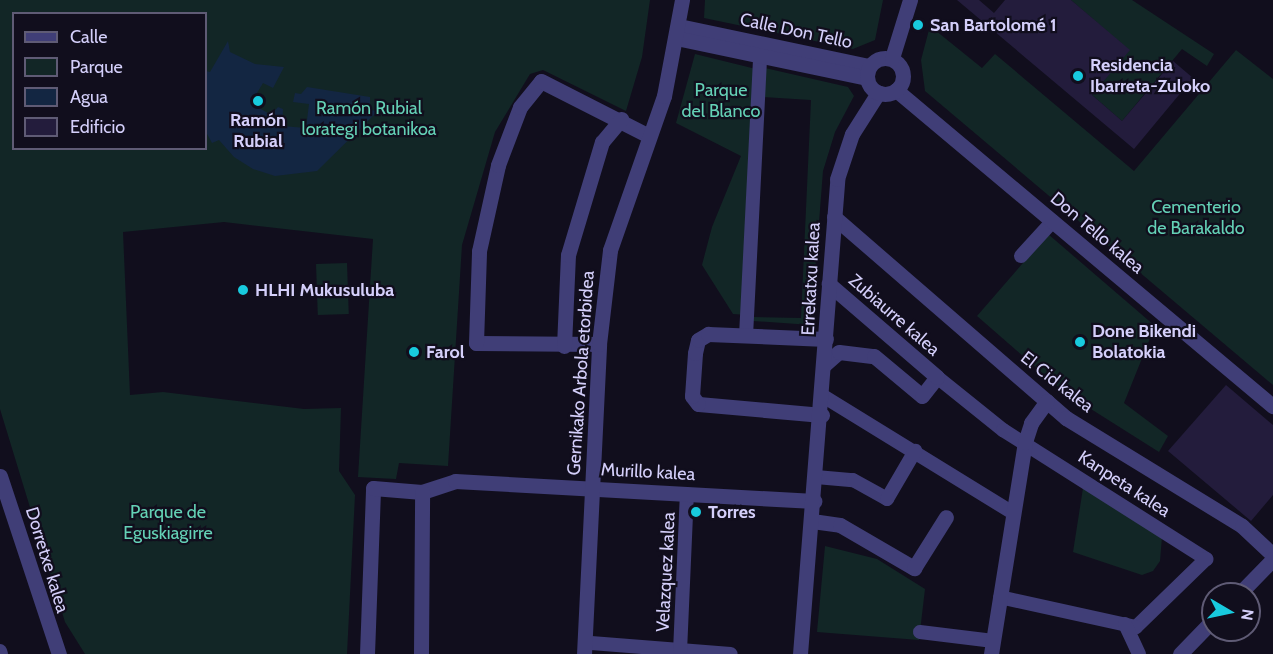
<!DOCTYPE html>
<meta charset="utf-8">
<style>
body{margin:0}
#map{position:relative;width:1273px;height:654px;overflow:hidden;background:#110e1d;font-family:Cabin,sans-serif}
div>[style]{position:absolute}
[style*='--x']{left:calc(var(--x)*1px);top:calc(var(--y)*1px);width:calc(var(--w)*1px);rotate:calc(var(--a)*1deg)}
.green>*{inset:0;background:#122626;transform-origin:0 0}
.water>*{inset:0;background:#132642}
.building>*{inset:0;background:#231c3c}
.pedestrian>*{height:14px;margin:-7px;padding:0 7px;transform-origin:7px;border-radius:7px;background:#403e77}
.minor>*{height:15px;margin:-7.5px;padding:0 7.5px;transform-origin:7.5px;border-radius:7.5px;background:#403e77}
.tertiary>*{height:15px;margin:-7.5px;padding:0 7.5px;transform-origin:7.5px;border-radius:7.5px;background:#403e77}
.tertiary>.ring{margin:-7.5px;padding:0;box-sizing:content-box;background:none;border:15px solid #403e77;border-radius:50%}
.dots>*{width:16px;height:16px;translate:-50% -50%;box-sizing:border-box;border:3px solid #110e1d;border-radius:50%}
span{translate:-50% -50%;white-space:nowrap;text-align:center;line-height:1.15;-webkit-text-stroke:4.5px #110e1d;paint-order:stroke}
.poi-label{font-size:18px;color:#d4cffa;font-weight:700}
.left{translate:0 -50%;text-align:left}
.street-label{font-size:18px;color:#d4cffa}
.park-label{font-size:18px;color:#64d1b6}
.legend{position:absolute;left:12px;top:12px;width:195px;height:138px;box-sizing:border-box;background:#110e1d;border:2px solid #5f5b75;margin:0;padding:8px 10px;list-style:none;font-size:18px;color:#d4cffa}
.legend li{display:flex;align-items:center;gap:12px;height:30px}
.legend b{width:30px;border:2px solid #5f5b75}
.north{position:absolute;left:1201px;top:582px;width:60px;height:60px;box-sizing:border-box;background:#110e1d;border:2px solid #5f5b75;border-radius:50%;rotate:99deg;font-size:16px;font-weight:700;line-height:24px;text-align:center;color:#d4cffa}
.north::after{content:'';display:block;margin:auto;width:21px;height:27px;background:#18cade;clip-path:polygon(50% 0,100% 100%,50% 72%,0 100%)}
</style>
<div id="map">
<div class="green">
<div style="clip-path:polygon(evenodd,0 0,650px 0,642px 57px,626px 111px,543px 70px,530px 74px,495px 132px,462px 245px,448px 466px,399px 463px,396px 479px,358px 477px,373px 239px,224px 222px,123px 232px,130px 395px,163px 392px,304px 409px,341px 408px,339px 471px,355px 495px,347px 654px,85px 654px,65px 622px,0 409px,0 0,14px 14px,206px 14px,206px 148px,14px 148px,14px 14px)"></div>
<div style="clip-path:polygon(705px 0,883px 0,875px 40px,853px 49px,704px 18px)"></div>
<div style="clip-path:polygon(1071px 0,1132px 0,1214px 54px,1207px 66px,1182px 49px,1122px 121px,1092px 95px,1129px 50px)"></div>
<div style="clip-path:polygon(930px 26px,982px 68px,995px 54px,1134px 171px,1236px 50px,1273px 79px,1273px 385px,925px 91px,921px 60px)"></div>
<div style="clip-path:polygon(695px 54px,760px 70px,747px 315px,733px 314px,702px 265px,712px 227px,741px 156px,676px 123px)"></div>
<div style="clip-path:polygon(765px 68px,848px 87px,854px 96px,835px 132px,823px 171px,811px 325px,753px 321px,753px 317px,801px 318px,811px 100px,763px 97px)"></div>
<div style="clip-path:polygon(1048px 234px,1155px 326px,1124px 403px,1168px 436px,1159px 452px,1064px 392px,977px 316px)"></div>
<div style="left:347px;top:263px;width:51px;height:31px;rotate:88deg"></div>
<div style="clip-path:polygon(1083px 488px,1162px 537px,1160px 561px,1153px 571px,1142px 575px,1073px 552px)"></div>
<div style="clip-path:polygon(825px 546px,877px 559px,925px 589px,919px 640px,817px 632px)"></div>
</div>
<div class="water">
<div style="clip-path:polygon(228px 41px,230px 52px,255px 64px,284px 67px,273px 88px,263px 83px,251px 103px,271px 115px,278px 107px,283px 109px,282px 126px,306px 128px,309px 104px,293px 102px,295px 93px,301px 94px,307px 87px,370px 97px,370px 110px,378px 111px,317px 171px,275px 176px,253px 169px,234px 157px,219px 140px,212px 143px,206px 132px,206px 71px,210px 72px)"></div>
</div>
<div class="building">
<div style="clip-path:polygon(957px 0,979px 0,994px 13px,1005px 0,1071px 0,1130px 50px,1092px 95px,1122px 121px,1173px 61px,1193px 78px,1134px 149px)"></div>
<div style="clip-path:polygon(1226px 385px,1273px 425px,1273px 495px,1251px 521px,1168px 451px)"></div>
</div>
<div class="pedestrian">
<div style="--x:1021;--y:256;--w:47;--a:-47.6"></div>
<div style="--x:746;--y:336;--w:280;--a:-87.1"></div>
<div style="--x:937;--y:377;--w:85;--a:38.8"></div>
<div style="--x:1003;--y:430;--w:241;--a:32.4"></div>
<div style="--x:1206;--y:559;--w:98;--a:135.8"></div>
<div style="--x:1136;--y:627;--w:139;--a:-167.6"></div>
<div style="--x:823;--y:396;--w:223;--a:31.6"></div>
<div style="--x:816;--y:477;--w:37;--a:5"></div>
<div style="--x:853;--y:480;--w:39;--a:29"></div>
<div style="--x:887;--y:499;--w:56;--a:-59.7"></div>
<div style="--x:1125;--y:624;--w:33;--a:65"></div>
<div style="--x:920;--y:632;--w:74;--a:7"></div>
<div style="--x:591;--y:643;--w:140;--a:4.5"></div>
<div style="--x:0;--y:651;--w:3;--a:72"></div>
<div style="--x:680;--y:652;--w:158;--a:-87.5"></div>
</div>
<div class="minor">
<div style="--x:896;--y:90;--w:492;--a:40"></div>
<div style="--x:834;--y:217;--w:307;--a:40.9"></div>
<div style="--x:1066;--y:418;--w:206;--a:31.5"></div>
<div style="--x:1242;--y:526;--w:42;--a:43.1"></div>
<div style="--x:599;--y:344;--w:123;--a:-179.5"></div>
<div style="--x:476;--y:343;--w:92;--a:-88.1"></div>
<div style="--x:479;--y:251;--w:88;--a:-77.5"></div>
<div style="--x:498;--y:165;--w:62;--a:-69.2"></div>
<div style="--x:520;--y:107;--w:33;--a:-51"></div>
<div style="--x:541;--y:81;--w:121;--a:27"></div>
<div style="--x:564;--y:346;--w:91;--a:-87.5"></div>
<div style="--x:568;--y:255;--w:118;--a:-73.3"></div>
<div style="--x:602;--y:142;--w:30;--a:-50"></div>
<div style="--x:825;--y:364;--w:18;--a:-41"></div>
<div style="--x:839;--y:352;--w:35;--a:7"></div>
<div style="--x:874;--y:356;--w:62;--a:39.8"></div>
<div style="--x:922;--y:396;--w:24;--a:-52"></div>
<div style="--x:937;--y:377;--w:143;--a:-139.3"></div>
<div style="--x:822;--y:415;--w:124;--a:-174.9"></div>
<div style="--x:698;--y:404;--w:10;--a:-127"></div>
<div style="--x:692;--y:396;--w:43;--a:-86"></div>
<div style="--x:695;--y:353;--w:13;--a:-77"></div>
<div style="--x:698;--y:340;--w:12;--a:-31"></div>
<div style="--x:708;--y:334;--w:118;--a:2.4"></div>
<div style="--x:812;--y:521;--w:28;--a:8"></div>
<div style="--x:840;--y:525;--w:86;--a:30.2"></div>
<div style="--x:914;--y:568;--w:60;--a:-57.9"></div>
<div style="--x:1239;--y:594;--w:49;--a:-45.8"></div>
<div style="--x:367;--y:654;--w:166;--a:-87.9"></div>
<div style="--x:373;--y:488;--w:49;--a:4.7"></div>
<div style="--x:422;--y:492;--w:35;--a:-18"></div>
<div style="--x:455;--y:481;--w:360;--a:3.2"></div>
<div style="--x:421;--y:654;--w:162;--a:-89.6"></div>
<div style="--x:800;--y:654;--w:476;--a:-85.5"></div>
<div style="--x:837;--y:179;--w:47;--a:-71.6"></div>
<div style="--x:852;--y:134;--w:49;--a:-57.6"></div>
<div style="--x:991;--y:654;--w:215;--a:-80.9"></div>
<div style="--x:1025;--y:442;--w:20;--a:-72"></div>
<div style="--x:1031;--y:423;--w:27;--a:-54"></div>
<div style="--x:1180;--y:654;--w:47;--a:-45.9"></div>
</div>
<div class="tertiary">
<div style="--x:679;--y:26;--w:194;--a:11.9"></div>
<div style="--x:676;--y:38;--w:195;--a:11.8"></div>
<div class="ring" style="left:867px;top:58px;width:21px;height:21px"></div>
<div style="--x:892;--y:58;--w:61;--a:-72.8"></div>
<div style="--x:0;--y:476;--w:188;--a:71.7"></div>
<div style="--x:584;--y:654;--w:310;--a:-87.2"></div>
<div style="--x:599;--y:344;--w:95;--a:-83.3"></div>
<div style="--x:610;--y:250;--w:163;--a:-70.7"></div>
<div style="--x:664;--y:96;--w:98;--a:-79.4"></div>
</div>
<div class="dots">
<div style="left:918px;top:25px;background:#18cade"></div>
<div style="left:1078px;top:76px;background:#18cade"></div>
<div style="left:258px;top:101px;background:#18cade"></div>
<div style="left:243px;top:290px;background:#18cade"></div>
<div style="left:1080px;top:342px;background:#18cade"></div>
<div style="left:414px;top:352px;background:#18cade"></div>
<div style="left:696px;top:512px;background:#18cade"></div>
</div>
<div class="poi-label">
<span class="left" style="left:930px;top:25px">San Bartolomé 1</span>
<span class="left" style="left:1090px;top:76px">Residencia<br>Ibarreta-Zuloko</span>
<span style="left:258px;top:131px">Ramón<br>Rubial</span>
<span class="left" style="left:255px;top:290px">HLHI Mukusuluba</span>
<span class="left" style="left:1092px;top:342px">Done Bikendi<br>Bolatokia</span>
<span class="left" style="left:426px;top:352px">Farol</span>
<span class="left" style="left:708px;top:512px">Torres</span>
</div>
<div class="street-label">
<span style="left:796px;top:31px;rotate:12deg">Calle Don Tello</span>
<span style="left:1097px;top:233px;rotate:40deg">Don Tello kalea</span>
<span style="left:811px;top:279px;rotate:-87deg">Errekatxu kalea</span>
<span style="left:894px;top:315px;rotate:41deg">Zubiaurre kalea</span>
<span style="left:581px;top:373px;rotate:-86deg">Gernikako Arbola etorbidea</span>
<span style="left:1057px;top:382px;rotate:38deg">El Cid kalea</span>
<span style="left:648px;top:472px;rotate:3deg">Murillo kalea</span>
<span style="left:1124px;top:484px;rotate:33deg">Kanpeta kalea</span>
<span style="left:47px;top:560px;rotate:73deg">Dorretxe kalea</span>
<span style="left:666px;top:572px;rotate:-87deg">Velazquez kalea</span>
</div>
<div class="park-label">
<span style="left:721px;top:101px">Parque<br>del Blanco</span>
<span style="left:369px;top:119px">Ramón Rubial<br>lorategi botanikoa</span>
<span style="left:1196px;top:218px">Cementerio<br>de Barakaldo</span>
<span style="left:168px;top:523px">Parque de<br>Eguskiagirre</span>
</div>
<ul class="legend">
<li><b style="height:8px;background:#403e77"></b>Calle</li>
<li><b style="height:16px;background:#122626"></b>Parque</li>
<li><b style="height:16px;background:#132642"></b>Agua</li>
<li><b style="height:16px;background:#231c3c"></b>Edificio</li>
</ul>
<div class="north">N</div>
</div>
